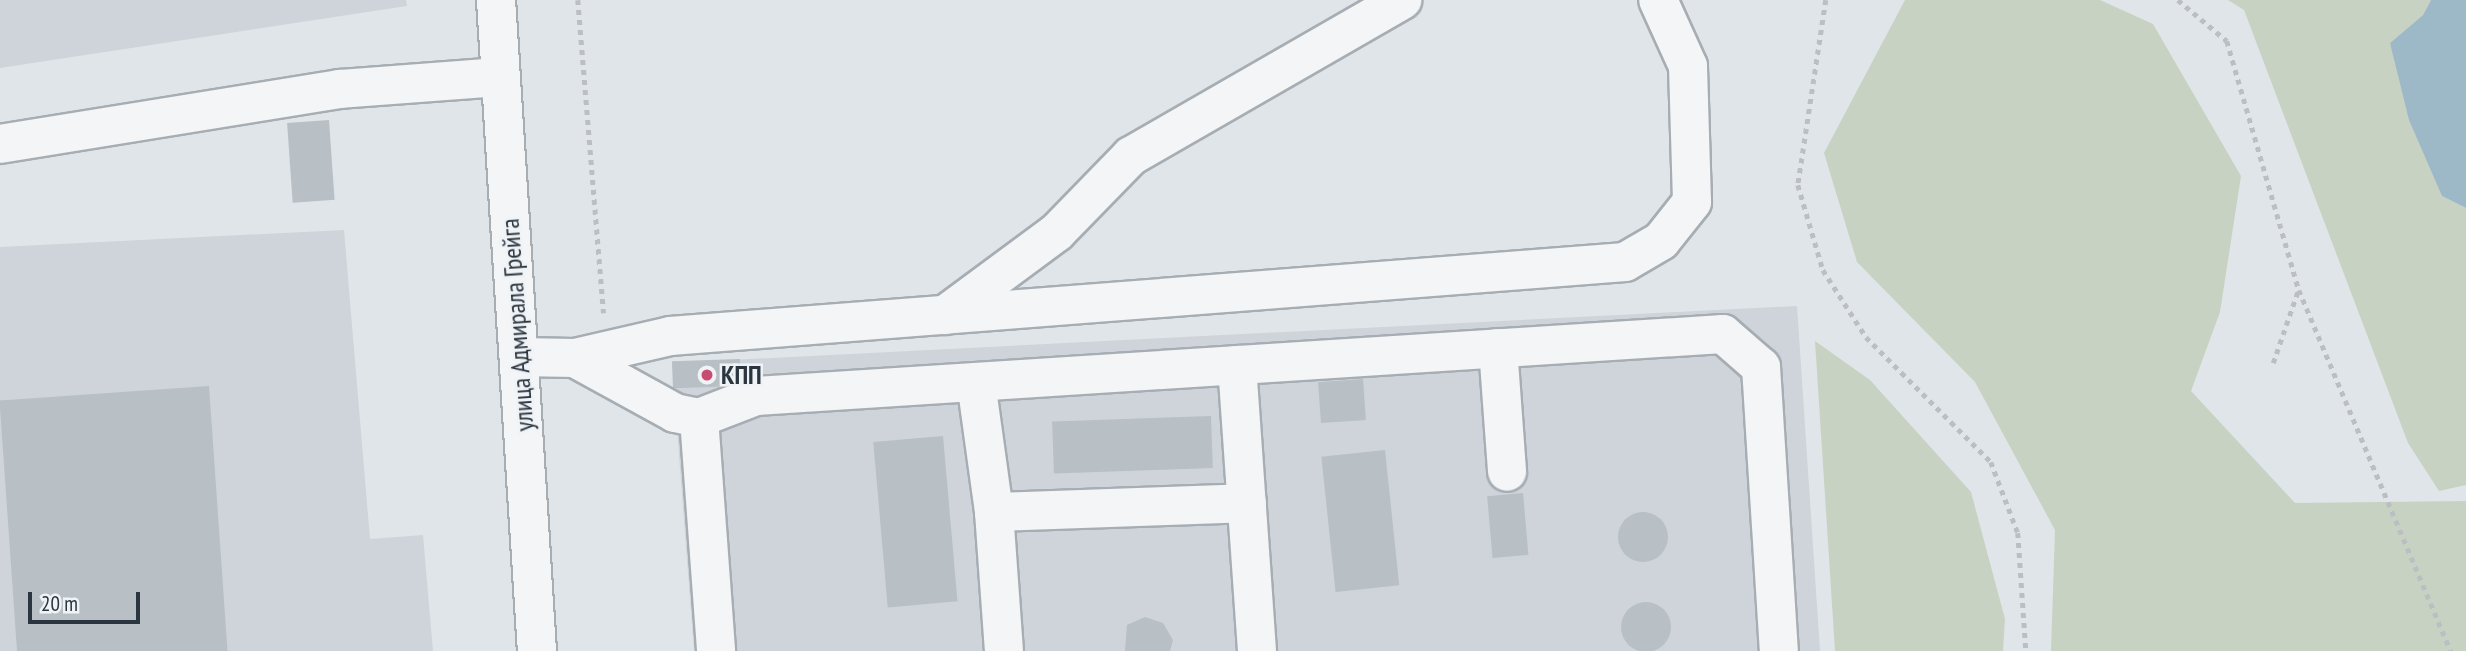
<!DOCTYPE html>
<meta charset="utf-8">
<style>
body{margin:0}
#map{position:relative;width:2466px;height:651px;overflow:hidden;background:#e0e5e9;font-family:"PT Sans Narrow",sans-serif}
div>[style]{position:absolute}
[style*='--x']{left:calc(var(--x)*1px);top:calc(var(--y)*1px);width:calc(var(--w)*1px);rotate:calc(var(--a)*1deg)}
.built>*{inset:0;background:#cfd4da}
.green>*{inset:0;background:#c8d2c2}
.water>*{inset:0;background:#9db8c7}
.building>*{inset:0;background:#b8bfc5;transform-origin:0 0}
.round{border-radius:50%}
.path>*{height:4.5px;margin-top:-2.25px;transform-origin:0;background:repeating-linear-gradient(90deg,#bbbfc3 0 5px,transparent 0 10px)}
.roads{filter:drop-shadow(2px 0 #a6adb3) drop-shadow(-2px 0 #a6adb3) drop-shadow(0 2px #a6adb3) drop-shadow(0 -2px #a6adb3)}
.minor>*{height:38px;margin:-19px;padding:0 19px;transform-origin:19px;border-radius:19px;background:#f3f5f7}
.dots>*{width:19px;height:19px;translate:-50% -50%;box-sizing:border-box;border:4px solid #f0f3f6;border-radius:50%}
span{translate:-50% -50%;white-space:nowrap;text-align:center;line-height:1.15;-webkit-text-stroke:5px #f0f3f6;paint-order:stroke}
.street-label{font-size:26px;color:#2a353f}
.poi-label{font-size:26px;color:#2a353f;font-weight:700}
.left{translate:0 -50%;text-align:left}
.scale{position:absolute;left:28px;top:592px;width:112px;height:32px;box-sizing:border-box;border:4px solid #2a353f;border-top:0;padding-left:9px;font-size:21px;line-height:24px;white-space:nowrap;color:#2a353f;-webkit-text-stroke:5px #f0f3f6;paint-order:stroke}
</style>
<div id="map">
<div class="built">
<div style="clip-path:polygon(0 0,406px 0,407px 6px,0 68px)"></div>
<div style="clip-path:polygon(344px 230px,370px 539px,423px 535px,433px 651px,0 651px,0 247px)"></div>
<div style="clip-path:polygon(1797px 306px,1820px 651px,694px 651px,672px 363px)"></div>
</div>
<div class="green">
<div style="clip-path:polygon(1905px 0,2100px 0,2153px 24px,2241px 176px,2220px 312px,2191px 391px,2295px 503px,2466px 501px,2466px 651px,2051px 651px,2055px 530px,1975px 382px,1857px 262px,1824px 153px)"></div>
<div style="clip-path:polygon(2228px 0,2431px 0,2423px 15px,2390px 43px,2442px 196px,2466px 208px,2466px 485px,2439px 491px,2408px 443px,2244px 10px)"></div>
<div style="clip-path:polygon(1815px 341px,1870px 380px,1971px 492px,2005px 619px,2003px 651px,1835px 651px)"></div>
</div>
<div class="water">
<div style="clip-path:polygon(2431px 0,2466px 0,2466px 208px,2442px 196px,2409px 120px,2390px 43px,2423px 15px)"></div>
</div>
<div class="building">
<div style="left:329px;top:120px;width:80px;height:42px;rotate:86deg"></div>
<div style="left:740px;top:359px;width:27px;height:68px;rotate:88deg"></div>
<div style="left:1363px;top:379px;width:41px;height:45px;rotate:86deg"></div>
<div style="left:209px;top:386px;width:266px;height:210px;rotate:86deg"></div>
<div style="left:1211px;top:416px;width:52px;height:159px;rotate:88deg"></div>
<div style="left:943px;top:436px;width:166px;height:70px;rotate:85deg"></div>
<div style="left:1385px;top:450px;width:136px;height:64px;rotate:84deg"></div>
<div style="left:1523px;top:493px;width:62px;height:36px;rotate:85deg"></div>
<div class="round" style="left:1618px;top:512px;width:50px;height:50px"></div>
<div class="round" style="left:1621px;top:602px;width:50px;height:50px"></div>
<div style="clip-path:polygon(1145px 617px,1163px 623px,1173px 640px,1170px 651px,1125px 651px,1127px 625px)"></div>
</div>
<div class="path">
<div style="--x:578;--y:0;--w:314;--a:85.3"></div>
<div style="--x:1826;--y:0;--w:187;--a:98.6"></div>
<div style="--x:1798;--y:185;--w:89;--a:73.6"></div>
<div style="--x:1823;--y:270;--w:80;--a:57.3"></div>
<div style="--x:1866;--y:337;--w:177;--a:45"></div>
<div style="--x:1991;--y:462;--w:76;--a:69.2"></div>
<div style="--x:2018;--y:533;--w:118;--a:86.1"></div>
<div style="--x:2178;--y:0;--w:64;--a:39.9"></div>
<div style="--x:2227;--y:41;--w:259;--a:73.9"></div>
<div style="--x:2299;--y:290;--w:392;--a:67.2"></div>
<div style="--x:2273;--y:363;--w:76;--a:-70.9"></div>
</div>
<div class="roads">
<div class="minor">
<div style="--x:496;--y:0;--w:652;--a:86.4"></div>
<div style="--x:0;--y:144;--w:344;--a:-9.2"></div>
<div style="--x:340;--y:89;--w:161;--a:-4.3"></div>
<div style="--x:945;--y:315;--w:139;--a:-36.5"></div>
<div style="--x:1057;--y:232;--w:106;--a:-45.8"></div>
<div style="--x:1131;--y:156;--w:313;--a:-29.9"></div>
<div style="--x:1498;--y:348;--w:124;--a:85.8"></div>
<div style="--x:519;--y:357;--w:56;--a:1"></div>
<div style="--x:575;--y:358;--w:114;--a:28.8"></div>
<div style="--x:675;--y:413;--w:25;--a:12"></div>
<div style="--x:699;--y:418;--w:61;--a:-21.1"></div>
<div style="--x:756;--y:396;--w:969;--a:-3.67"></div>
<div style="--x:1723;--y:334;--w:50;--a:41"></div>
<div style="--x:1761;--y:367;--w:285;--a:86.4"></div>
<div style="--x:575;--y:358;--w:98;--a:-13"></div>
<div style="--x:670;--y:336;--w:958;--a:-4.43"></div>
<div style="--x:1625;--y:262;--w:42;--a:-30.3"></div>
<div style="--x:1661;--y:241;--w:50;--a:-51.5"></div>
<div style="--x:1692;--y:202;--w:136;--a:-91.7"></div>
<div style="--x:1688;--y:66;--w:72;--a:-114.4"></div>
<div style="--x:1237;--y:365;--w:287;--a:86"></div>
<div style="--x:976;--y:382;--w:131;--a:82.1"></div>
<div style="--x:994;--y:512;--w:139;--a:85.9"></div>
<div style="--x:699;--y:418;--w:234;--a:85.8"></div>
<div style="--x:994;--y:512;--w:253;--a:-2"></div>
</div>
</div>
<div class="dots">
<div style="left:707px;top:375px;background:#c74c71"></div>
</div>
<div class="street-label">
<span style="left:517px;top:325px;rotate:-94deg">улица Адмирала Грейга</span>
</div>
<div class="poi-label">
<span class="left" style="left:721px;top:375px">КПП</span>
</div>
<div class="scale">20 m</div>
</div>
